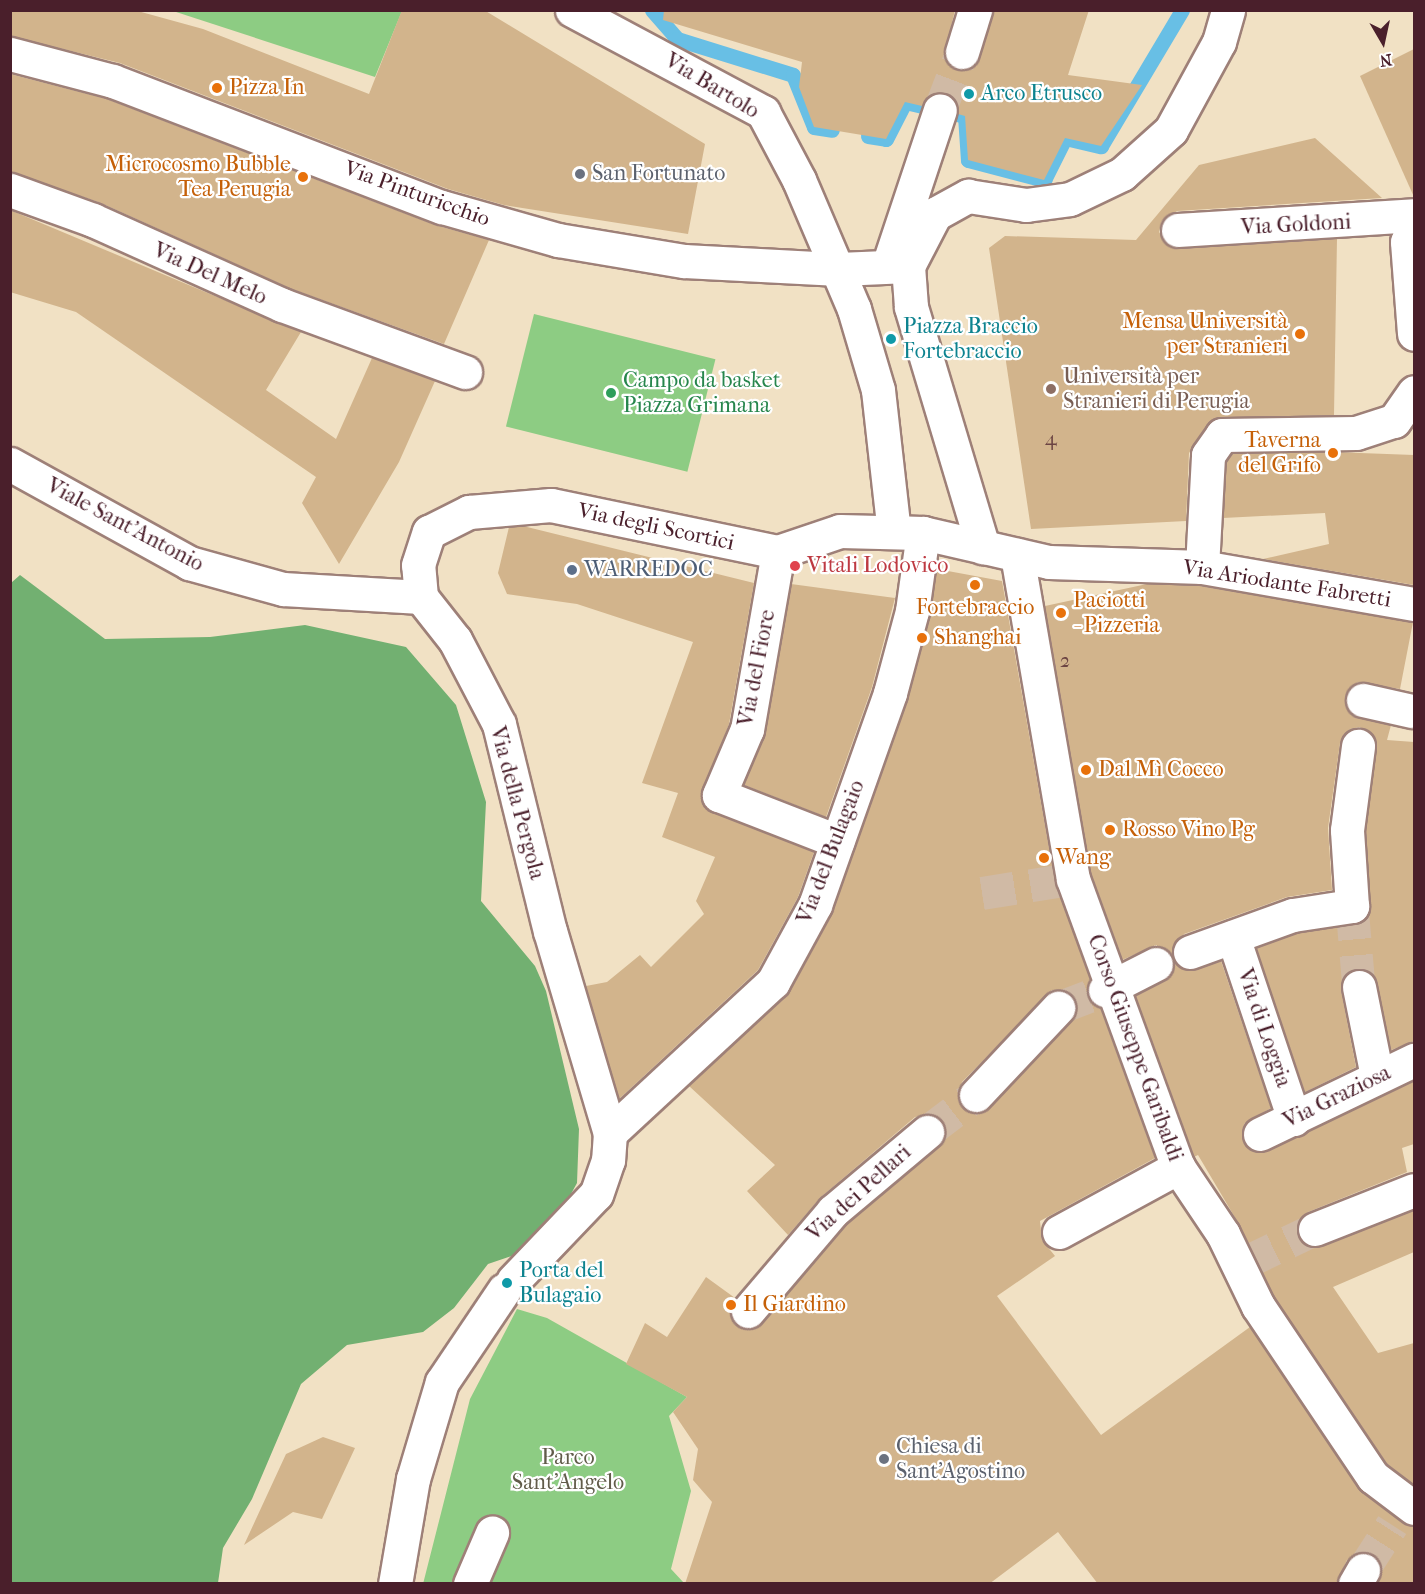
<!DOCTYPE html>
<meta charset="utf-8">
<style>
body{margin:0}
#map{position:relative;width:1425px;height:1594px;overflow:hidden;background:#f1e1c4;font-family:"IM FELL French Canon",serif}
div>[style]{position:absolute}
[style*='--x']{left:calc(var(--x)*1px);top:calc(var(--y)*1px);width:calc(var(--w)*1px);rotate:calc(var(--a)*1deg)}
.green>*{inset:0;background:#8dcc83;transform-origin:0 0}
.forest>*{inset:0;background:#72b071}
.stream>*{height:15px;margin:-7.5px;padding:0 7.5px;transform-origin:7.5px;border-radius:7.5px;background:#68bfe5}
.building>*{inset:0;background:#d2b48c}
.minor-tunnel>*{height:33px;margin-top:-16.5px;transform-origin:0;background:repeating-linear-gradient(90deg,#d0baa5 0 33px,transparent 0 49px)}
.roads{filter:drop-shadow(2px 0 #9e8078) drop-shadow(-2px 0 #9e8078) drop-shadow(0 2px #9e8078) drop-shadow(0 -2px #9e8078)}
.minor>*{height:33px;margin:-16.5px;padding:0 16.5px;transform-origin:16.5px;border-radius:16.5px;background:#fff}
.major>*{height:33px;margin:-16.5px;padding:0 16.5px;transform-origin:16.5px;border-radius:16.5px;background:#fff}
.dots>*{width:16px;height:16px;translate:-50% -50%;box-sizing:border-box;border:3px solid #fff;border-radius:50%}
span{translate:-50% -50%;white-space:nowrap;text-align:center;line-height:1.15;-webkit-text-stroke:4.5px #fff;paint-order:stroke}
.number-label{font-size:20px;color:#6c4443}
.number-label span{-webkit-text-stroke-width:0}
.street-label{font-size:22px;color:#4a1f2b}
.food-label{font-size:22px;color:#c56008}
.left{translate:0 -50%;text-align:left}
.right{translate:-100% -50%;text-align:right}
.culture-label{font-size:22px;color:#0d838f}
.worship-label{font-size:22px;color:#5b616d}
.education-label{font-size:22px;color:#785e54}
.leisure-label{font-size:22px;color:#27864d}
.health-label{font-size:22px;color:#be3a42}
.service-label{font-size:22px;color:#4e5e75}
.park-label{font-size:22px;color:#615c4a}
.frame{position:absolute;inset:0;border:12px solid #4a1f2b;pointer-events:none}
.north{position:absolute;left:1353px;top:12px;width:60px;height:60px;-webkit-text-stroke:4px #fff;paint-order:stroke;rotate:171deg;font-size:16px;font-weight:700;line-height:24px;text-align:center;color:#4a1f2b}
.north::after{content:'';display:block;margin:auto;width:21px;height:27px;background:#4a1f2b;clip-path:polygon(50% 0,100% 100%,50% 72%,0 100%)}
</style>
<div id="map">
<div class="green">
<div style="clip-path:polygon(173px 11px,402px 11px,375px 77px)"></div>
<div style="left:534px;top:314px;width:187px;height:116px;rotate:14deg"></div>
<div style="clip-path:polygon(517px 1309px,547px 1318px,687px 1397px,669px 1416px,691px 1491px,671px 1569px,684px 1583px,423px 1584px,470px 1399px)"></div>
</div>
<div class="forest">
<div style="clip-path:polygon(20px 575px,105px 639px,210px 637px,305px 625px,406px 647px,456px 705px,486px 802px,481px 901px,535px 966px,546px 991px,579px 1129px,577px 1183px,555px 1223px,520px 1253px,488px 1264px,454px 1308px,423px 1332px,347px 1345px,301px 1384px,252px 1499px,223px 1548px,218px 1583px,11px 1584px,11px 583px)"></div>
</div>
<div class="stream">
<div style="--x:652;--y:10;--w:38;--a:49"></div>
<div style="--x:677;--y:39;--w:121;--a:17.2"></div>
<div style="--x:793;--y:75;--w:56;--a:68"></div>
<div style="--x:814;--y:127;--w:18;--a:9"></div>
<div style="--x:868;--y:136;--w:18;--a:9"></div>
<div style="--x:886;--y:139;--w:42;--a:-62.8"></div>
<div style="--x:905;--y:102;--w:62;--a:13.1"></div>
<div style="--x:965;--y:116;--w:44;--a:86.1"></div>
<div style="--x:968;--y:160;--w:79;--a:14.7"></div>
<div style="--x:1044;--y:180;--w:47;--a:-63.4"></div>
<div style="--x:1065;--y:138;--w:37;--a:13"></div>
<div style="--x:1101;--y:146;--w:158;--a:-59.2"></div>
</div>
<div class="building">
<div style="clip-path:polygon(10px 10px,134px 10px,203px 29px,369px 94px,402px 10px,484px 10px,705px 144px,688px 234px,504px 205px,448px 189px,120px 63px,10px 36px)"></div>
<div style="clip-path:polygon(664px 10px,955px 10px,944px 56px,949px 65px,966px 70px,980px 58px,993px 10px,1089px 10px,1068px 75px,1142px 85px,1101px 146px,1065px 138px,1044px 180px,968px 160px,965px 116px,958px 114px,954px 98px,945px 92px,928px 96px,922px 106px,905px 102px,886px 139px,814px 127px,799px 87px,802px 62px,663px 20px)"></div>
<div style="clip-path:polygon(1414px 49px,1414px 197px,1360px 76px)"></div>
<div style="clip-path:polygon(10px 74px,107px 99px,435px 225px,489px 240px,444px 344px,289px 288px,101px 203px,10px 172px)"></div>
<div style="clip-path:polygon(1315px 138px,1382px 198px,1177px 211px,1162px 221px,1159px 232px,1169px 246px,1179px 249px,1337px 239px,1334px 415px,1213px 419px,1189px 453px,1186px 521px,1031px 529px,989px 248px,1005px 236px,1136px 240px,1199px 165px)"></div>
<div style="clip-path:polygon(10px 210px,301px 332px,266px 390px,336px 439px,372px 358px,435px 381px,399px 462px,339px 564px,302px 503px,316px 477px,76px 312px,10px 292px)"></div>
<div style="clip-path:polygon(1333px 452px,1414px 455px,1414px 585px,1263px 559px,1329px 544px,1325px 513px,1223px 518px,1226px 461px,1232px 454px)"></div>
<div style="clip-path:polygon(523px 526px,754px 583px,729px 724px,701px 798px,712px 812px,814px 852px,798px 897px,758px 970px,619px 1099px,586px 986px,607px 982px,640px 955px,651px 967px,704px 914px,696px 901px,715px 857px,662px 837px,678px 793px,642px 783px,693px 642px,577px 604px,507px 594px,498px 573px,509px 527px)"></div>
<div style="clip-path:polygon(evenodd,937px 569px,1002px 581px,1055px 882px,1090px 979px,1088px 998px,1100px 1007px,1155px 1158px,1040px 1221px,1042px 1240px,1055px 1256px,997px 1296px,1101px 1435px,1250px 1327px,1358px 1488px,1414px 1526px,1414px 1584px,1377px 1584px,1379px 1561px,1364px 1551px,1347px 1560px,1336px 1584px,1098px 1584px,1058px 1532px,989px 1584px,685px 1584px,712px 1502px,693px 1480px,698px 1449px,673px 1412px,687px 1397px,626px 1364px,645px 1323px,667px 1337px,706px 1277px,735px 1298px,730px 1308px,735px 1325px,755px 1328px,846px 1224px,945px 1138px,941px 1120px,933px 1114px,915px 1117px,821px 1197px,788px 1235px,747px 1191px,775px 1165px,689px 1086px,786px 995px,831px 914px,908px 698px,937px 569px,1052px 990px,1071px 995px,1076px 1012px,1072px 1021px,989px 1108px,981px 1113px,964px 1109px,958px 1100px,962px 1082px,1052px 990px)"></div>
<div style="clip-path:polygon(791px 584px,895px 598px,872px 687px,826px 817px,744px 785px,765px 732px)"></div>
<div style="clip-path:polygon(1147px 584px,1200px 586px,1413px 622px,1400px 689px,1358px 682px,1345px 696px,1351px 714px,1391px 725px,1387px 740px,1414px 742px,1414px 1041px,1391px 1050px,1377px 983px,1365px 969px,1355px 969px,1346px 973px,1341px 990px,1356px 1067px,1305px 1092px,1256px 948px,1298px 933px,1355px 924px,1369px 914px,1366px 831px,1375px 739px,1360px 727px,1350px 729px,1340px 743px,1328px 828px,1332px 890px,1287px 897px,1184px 934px,1172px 955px,1156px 945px,1122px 960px,1091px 874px,1045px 606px)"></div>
<div style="clip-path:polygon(1174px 961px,1187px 970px,1221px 961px,1271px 1108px,1244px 1124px,1243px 1142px,1250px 1150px,1268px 1151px,1414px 1081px,1414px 1144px,1402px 1148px,1407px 1172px,1308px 1212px,1296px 1227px,1304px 1244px,1321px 1247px,1414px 1210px,1414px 1252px,1333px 1287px,1378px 1353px,1414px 1343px,1414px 1485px,1387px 1464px,1274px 1297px,1240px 1226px,1198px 1155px,1194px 1157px,1135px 996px,1171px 975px)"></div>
<div style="clip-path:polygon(323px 1437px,355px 1448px,322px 1519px,293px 1512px,244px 1545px,286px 1454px)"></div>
</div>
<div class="minor-tunnel">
<div style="--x:940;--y:110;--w:62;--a:-69.2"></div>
<div style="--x:982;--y:893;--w:83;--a:-9"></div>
<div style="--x:1352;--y:906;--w:81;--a:85.1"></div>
<div style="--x:1058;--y:1008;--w:50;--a:-21"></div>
<div style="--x:927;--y:1132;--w:61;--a:-37.1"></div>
<div style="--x:1244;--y:1263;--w:79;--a:-25.6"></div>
<div style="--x:1363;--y:1570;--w:54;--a:-57.2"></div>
</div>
<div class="roads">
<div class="minor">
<div style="--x:572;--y:10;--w:217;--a:28.1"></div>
<div style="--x:763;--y:112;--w:77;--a:62.1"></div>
<div style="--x:799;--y:180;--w:140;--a:66.9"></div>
<div style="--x:854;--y:309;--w:84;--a:73.5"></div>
<div style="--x:878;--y:390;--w:143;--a:83.6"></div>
<div style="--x:962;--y:52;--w:44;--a:-72.8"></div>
<div style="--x:10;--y:54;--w:106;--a:14.7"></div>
<div style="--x:113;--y:81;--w:352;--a:21"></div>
<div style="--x:442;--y:207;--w:121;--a:15.9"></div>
<div style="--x:558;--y:240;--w:128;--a:9.5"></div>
<div style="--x:684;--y:261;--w:155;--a:3"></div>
<div style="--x:839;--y:269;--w:69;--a:-2.5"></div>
<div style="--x:10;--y:190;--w:88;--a:19.9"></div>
<div style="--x:93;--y:220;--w:207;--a:24.2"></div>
<div style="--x:282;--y:305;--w:195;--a:20.1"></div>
<div style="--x:1414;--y:224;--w:19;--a:111"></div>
<div style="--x:1407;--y:242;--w:92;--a:85.6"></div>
<div style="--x:1178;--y:230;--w:236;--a:-3.6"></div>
<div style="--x:888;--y:266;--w:164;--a:-71.6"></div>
<div style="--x:908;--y:266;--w:59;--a:-62.6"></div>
<div style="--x:935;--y:214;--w:38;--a:-29"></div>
<div style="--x:968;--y:196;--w:59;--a:8.8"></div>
<div style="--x:1026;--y:205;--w:44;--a:-7.8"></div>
<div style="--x:1070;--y:199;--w:58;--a:-25.7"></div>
<div style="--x:1122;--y:174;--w:66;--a:-41.9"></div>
<div style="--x:1171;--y:130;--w:100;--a:-61.4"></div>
<div style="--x:1219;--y:42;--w:33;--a:-74"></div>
<div style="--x:908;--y:266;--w:41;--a:85.8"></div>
<div style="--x:911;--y:307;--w:251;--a:73.3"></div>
<div style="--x:778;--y:552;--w:180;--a:99.9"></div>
<div style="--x:747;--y:729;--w:72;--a:113"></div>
<div style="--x:719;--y:795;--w:127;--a:21.3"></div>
<div style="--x:1017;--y:555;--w:329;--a:80.2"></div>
<div style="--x:1073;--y:879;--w:307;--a:70"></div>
<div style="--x:1178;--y:1167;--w:81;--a:56.1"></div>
<div style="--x:1223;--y:1234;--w:80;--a:64.1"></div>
<div style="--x:1258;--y:1306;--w:206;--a:56.1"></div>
<div style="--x:1373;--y:1477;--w:51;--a:37.1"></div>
<div style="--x:1202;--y:567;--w:112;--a:-86.9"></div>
<div style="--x:1208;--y:455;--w:24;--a:-55"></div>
<div style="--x:1222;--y:435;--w:134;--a:-0.9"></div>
<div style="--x:1356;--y:433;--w:40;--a:-18"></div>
<div style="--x:1394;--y:421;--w:35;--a:-55"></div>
<div style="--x:421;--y:597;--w:32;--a:-95"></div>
<div style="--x:418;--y:565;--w:35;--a:-72"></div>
<div style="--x:429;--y:532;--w:45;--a:-26.6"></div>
<div style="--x:469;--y:512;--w:82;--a:-4.9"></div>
<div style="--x:551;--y:505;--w:232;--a:11.7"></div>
<div style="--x:778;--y:552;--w:65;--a:-18.7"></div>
<div style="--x:840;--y:531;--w:83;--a:1.4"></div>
<div style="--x:923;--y:533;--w:129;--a:13"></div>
<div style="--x:1049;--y:562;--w:153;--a:1.9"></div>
<div style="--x:1202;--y:567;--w:215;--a:9.9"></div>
<div style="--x:1363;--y:700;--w:50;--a:12.7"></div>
<div style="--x:1233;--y:937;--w:192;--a:71.5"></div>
<div style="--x:1190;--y:952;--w:109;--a:-19.8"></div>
<div style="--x:1293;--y:915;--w:60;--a:-8.7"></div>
<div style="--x:1352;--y:906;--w:76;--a:-93.8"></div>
<div style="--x:1347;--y:830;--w:85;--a:-82.5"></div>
<div style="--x:1359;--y:987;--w:91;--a:78.6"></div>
<div style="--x:1105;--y:990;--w:57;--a:-27"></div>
<div style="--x:976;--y:1095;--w:120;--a:-46.7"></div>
<div style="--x:610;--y:1133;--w:222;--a:-42.8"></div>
<div style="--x:773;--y:982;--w:88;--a:-61.4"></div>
<div style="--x:815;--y:905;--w:225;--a:-70.5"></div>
<div style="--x:890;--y:693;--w:85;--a:-75"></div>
<div style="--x:912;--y:611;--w:79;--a:-82"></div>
<div style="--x:1260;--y:1134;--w:171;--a:-25.7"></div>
<div style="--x:1315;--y:1229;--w:106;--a:-21.5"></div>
<div style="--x:1059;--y:1232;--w:136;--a:-28.6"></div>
<div style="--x:748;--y:1311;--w:131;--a:-49.6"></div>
<div style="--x:833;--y:1211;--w:123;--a:-40"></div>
<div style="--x:470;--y:1584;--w:56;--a:-66.7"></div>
<div style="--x:1355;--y:1584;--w:16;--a:-60"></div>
</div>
<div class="major">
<div style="--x:10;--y:464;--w:205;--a:28.9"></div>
<div style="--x:189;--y:563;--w:98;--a:15.5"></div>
<div style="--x:283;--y:589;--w:138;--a:3.3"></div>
<div style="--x:421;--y:597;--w:55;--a:51.7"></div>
<div style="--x:455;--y:640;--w:95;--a:62.4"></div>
<div style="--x:499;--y:724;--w:213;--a:76.2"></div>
<div style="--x:550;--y:931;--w:211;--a:73.5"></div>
<div style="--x:610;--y:1133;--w:27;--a:94"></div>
<div style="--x:608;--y:1160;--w:36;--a:109"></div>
<div style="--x:596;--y:1194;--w:120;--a:133.7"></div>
<div style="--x:395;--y:1584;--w:107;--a:-80.3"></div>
<div style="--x:413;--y:1479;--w:101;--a:-73.4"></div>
<div style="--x:442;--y:1382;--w:111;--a:-56"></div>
</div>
</div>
<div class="dots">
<div style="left:217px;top:88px;background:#e8710a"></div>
<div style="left:969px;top:94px;background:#0f9aa8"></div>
<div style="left:580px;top:174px;background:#6b7280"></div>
<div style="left:303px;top:177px;background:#e8710a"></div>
<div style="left:1300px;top:334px;background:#e8710a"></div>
<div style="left:891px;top:339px;background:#0f9aa8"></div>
<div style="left:1051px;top:389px;background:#8d6e63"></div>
<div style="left:611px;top:393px;background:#2e9e5b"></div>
<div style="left:1333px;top:453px;background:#e8710a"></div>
<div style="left:795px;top:566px;background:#e0444e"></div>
<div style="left:572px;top:570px;background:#5c6f8a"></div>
<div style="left:975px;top:585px;background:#e8710a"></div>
<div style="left:1061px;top:613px;background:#e8710a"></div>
<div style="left:922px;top:638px;background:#e8710a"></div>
<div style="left:1086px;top:770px;background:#e8710a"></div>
<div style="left:1110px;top:830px;background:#e8710a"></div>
<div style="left:1044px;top:858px;background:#e8710a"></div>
<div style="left:507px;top:1283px;background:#0f9aa8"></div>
<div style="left:731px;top:1305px;background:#e8710a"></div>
<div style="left:884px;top:1459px;background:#6b7280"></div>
</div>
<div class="number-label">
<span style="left:1051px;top:438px">4</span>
<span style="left:1065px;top:660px">2</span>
</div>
<div class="street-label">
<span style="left:712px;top:86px;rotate:31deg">Via Bartolo</span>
<span style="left:417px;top:194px;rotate:20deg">Via Pinturicchio</span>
<span style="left:1296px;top:225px;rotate:-3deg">Via Goldoni</span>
<span style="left:210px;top:274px;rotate:24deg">Via Del Melo</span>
<span style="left:125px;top:525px;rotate:28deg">Viale Sant'Antonio</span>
<span style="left:656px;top:527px;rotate:12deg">Via degli Scortici</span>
<span style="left:1287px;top:584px;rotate:9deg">Via Ariodante Fabretti</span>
<span style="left:757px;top:668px;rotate:-79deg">Via del Fiore</span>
<span style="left:517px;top:803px;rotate:75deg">Via della Pergola</span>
<span style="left:831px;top:852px;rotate:-69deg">Via del Bulagaio</span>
<span style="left:1264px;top:1028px;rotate:71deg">Via di Loggia</span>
<span style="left:1135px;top:1048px;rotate:70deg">Corso Giuseppe Garibaldi</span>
<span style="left:1337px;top:1097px;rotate:-26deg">Via Graziosa</span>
<span style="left:859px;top:1193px;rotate:-42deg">Via dei Pellari</span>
</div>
<div class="food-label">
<span class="left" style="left:229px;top:88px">Pizza In</span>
<span class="right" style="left:291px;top:177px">Microcosmo Bubble<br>Tea Perugia</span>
<span class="right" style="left:1288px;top:334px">Mensa Università<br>per Stranieri</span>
<span class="right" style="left:1321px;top:453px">Taverna<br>del Grifo</span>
<span class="left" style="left:1073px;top:613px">Paciotti<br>- Pizzeria</span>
<span style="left:975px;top:608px">Fortebraccio</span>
<span class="left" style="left:934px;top:638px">Shanghai</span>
<span class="left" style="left:1098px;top:770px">Dal Mì Cocco</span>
<span class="left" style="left:1122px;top:830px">Rosso Vino Pg</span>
<span class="left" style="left:1056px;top:858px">Wang</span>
<span class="left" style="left:743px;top:1305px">Il Giardino</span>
</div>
<div class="culture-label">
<span class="left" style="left:981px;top:94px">Arco Etrusco</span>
<span class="left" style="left:903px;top:339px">Piazza Braccio<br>Fortebraccio</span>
<span class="left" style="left:519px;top:1283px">Porta del<br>Bulagaio</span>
</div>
<div class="worship-label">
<span class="left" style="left:592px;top:174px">San Fortunato</span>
<span class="left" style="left:896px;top:1459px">Chiesa di<br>Sant'Agostino</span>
</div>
<div class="education-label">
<span class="left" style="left:1063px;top:389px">Università per<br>Stranieri di Perugia</span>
</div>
<div class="leisure-label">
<span class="left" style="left:623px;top:393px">Campo da basket<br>Piazza Grimana</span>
</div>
<div class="health-label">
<span class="left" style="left:807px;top:566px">Vitali Lodovico</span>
</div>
<div class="service-label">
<span class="left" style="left:584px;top:570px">WARREDOC</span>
</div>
<div class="park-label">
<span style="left:568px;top:1470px">Parco<br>Sant'Angelo</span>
</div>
<div class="frame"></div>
<div class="north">N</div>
</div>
